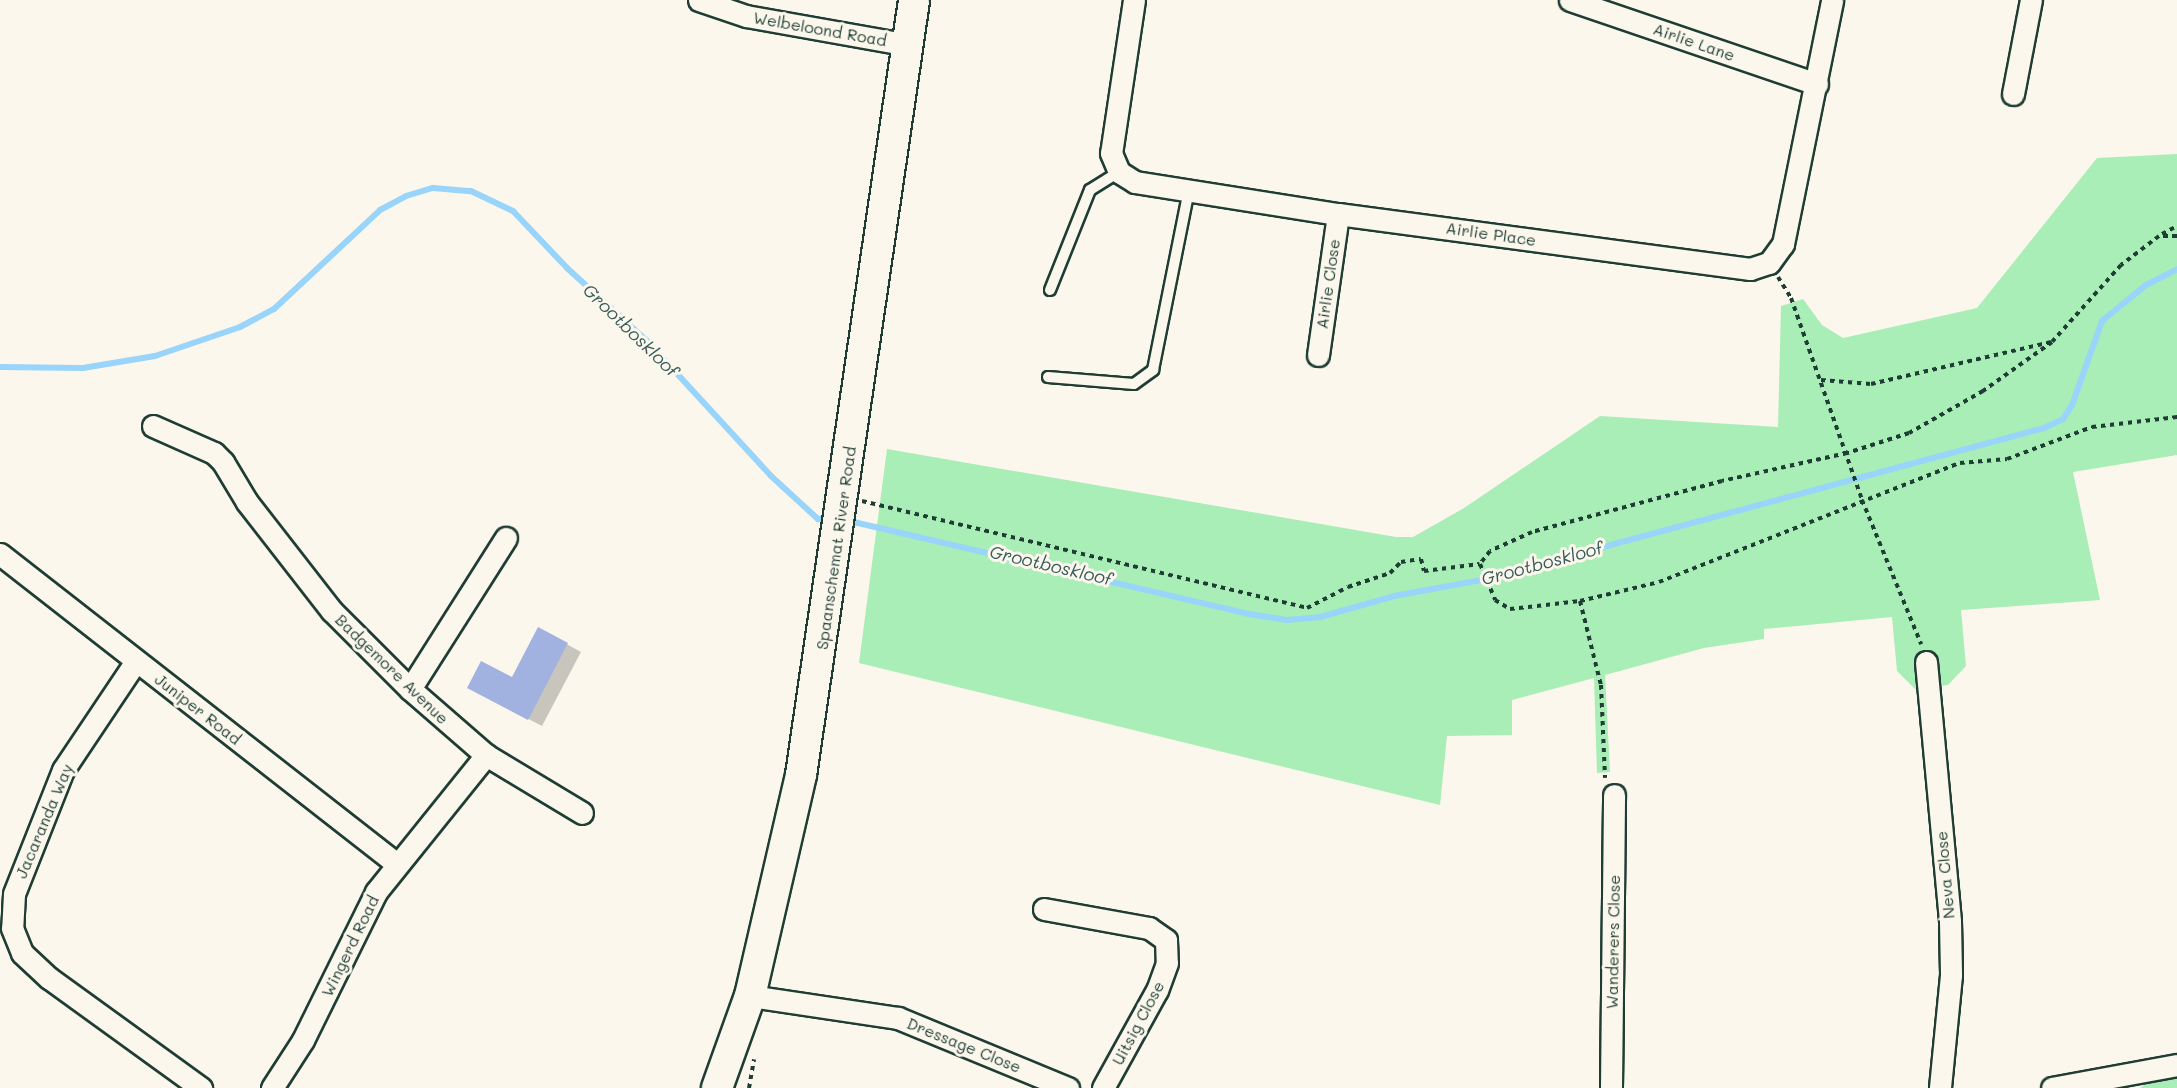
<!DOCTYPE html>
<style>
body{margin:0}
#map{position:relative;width:2177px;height:1088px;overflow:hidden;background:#fbf7ec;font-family:Mali,sans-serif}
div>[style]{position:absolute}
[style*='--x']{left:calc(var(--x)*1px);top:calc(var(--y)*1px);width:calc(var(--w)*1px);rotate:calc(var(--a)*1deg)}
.green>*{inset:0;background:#a9edb7}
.shadow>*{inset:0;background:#0003}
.stream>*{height:6px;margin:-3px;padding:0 3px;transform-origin:3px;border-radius:3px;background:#99d4fa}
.building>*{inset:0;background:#a1b1e0}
.path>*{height:4px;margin-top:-2px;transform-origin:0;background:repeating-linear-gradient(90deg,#1f3d34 0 4.5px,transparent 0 9px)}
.roads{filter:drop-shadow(2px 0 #1f3d34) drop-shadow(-2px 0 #1f3d34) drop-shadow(0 2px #1f3d34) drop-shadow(0 -2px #1f3d34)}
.lane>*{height:10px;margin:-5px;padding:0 5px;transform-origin:5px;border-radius:5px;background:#fbf7ec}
.street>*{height:21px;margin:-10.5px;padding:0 10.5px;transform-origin:10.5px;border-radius:10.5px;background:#fbf7ec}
.secondary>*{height:30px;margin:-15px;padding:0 15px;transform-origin:15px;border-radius:15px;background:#fbf7ec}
span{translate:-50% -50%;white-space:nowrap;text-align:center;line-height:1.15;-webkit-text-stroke:6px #fbf7ec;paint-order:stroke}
.street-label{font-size:16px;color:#1f3d34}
.water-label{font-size:18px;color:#375b5c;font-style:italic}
</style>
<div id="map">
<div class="green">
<div style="clip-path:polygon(2177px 154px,2177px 455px,2073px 472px,2100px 600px,1961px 610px,1966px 666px,1948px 685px,1915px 689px,1897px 671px,1892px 617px,1764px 629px,1764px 639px,1704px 648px,1605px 675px,1610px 772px,1597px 773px,1594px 678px,1512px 700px,1512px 735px,1447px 736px,1440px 805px,859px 663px,887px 449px,1396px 537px,1413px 537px,1464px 508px,1600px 416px,1778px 427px,1781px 306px,1803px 299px,1822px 325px,1843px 338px,1977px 308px,2097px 158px)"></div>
<div style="clip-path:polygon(2177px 1074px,2177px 1088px,2140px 1088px,2151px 1080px)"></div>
</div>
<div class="shadow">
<div style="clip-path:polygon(539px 629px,581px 652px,542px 726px,482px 695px,513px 679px)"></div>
</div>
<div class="stream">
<div style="--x:0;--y:367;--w:83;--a:0.7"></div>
<div style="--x:83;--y:368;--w:73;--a:-9.5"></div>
<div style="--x:155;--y:356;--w:90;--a:-18.8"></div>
<div style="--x:240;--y:327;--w:38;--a:-28"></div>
<div style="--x:274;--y:309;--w:145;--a:-43"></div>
<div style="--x:380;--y:210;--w:30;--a:-28"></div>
<div style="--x:406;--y:196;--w:28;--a:-17"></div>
<div style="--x:433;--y:188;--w:38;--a:5"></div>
<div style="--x:471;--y:191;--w:47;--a:25.5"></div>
<div style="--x:513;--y:211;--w:79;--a:46.5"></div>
<div style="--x:567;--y:268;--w:108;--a:42.4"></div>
<div style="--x:647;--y:341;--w:183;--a:47.4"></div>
<div style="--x:771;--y:476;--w:64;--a:42.5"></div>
<div style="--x:818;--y:519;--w:11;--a:0"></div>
<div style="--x:845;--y:520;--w:415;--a:13.1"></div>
<div style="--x:1249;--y:614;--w:38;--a:9"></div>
<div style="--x:1287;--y:620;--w:33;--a:-5"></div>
<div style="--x:1320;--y:617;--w:77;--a:-15.8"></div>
<div style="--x:1394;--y:596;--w:88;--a:-10.4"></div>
<div style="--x:1481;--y:580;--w:583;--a:-15.11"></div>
<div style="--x:2044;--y:428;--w:21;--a:-25"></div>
<div style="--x:2063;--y:419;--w:17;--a:-57"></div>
<div style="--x:2072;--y:405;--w:89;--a:-70.3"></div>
<div style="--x:2102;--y:321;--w:57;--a:-39.3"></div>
<div style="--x:2146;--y:285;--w:35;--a:-27"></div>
</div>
<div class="building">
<div style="clip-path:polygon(538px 627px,568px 643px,528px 720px,467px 688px,481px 661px,512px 677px)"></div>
</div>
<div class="path">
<div style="--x:2162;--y:234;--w:17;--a:-28"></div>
<div style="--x:2177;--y:236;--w:18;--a:180"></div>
<div style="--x:2159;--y:236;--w:48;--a:142.7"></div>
<div style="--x:2121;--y:265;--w:103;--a:131.9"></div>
<div style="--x:2052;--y:342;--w:85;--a:144.6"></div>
<div style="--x:1983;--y:391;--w:85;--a:150.4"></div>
<div style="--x:1909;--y:433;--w:65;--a:162.1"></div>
<div style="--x:1847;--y:453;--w:128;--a:167.4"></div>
<div style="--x:1722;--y:481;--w:197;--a:165"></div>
<div style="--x:1532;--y:532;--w:46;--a:155.7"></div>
<div style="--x:1490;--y:551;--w:16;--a:128"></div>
<div style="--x:1480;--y:564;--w:39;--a:67"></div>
<div style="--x:1495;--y:600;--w:17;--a:31"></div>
<div style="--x:1510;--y:609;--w:70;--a:-6.5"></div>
<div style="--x:1580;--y:601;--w:81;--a:-13.5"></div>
<div style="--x:1659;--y:582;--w:324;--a:-21.6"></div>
<div style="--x:1960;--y:463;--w:47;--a:-4.9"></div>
<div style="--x:2007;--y:459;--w:91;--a:-20.6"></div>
<div style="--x:2092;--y:427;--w:86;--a:-6.7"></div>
<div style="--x:1778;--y:277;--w:25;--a:58"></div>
<div style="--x:1791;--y:298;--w:214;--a:70.6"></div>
<div style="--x:1862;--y:500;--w:156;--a:67.7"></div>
<div style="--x:1821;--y:380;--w:50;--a:4.6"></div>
<div style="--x:1871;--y:384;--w:185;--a:-13.1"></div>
<div style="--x:862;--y:501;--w:458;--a:13.5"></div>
<div style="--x:1307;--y:608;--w:46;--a:-27.1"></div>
<div style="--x:1348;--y:587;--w:44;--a:-18.4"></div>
<div style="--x:1390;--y:573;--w:16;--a:-45"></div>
<div style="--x:1401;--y:562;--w:20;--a:-9"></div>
<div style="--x:1421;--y:559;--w:12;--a:76"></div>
<div style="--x:1424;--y:571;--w:56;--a:-7.1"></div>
<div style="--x:1580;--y:601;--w:87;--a:76"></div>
<div style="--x:1601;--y:685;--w:93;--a:87.5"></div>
<div style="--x:749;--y:1088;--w:29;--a:-80"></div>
</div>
<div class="roads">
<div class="lane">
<div style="--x:1050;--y:290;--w:108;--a:-68.2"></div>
<div style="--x:1090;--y:190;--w:34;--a:-32"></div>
<div style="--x:1048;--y:377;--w:86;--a:4.7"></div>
<div style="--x:1134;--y:384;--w:24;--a:-36"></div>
<div style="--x:1153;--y:370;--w:184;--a:-78.7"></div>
</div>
<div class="street">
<div style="--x:699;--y:0;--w:50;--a:18.8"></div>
<div style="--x:746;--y:16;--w:165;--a:10.1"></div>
<div style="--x:1134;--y:0;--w:155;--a:98.5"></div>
<div style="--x:1111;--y:153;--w:21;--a:67"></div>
<div style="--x:1119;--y:172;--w:19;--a:32"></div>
<div style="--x:1135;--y:182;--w:206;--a:9"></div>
<div style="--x:1338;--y:214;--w:416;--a:7.6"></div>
<div style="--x:1750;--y:269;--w:20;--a:-18"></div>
<div style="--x:1769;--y:263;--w:24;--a:-54"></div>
<div style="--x:1783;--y:244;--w:249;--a:-78.6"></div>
<div style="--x:1570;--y:0;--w:261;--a:18.8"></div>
<div style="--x:2013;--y:94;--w:96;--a:-79.2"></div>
<div style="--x:1318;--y:355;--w:142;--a:-81.9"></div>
<div style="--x:153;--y:426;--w:67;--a:23.9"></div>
<div style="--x:214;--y:453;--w:13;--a:45"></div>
<div style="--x:223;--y:462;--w:47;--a:59"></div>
<div style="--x:247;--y:502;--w:138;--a:52.1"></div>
<div style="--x:332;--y:611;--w:110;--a:45"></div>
<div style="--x:410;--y:689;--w:101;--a:41"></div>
<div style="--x:486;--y:755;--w:112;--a:31.1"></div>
<div style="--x:0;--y:554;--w:504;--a:37.98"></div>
<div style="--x:136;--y:661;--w:131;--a:123.8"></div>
<div style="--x:63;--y:770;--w:133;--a:111.6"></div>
<div style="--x:14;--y:894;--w:34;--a:93"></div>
<div style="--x:12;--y:928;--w:27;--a:68"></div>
<div style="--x:22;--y:953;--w:37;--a:43"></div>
<div style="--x:49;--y:978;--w:188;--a:35.9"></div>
<div style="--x:1926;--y:662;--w:260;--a:84.7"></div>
<div style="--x:1950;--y:921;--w:54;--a:88.9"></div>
<div style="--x:1951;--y:975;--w:114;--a:95.6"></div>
<div style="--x:410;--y:689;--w:179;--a:-57.6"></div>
<div style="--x:1044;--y:909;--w:107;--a:10.3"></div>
<div style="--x:1149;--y:928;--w:21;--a:35"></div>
<div style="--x:1166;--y:940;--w:23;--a:88"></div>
<div style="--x:1167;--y:963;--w:29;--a:110"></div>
<div style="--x:1157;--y:990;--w:112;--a:118.9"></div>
<div style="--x:750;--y:996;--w:150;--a:8.5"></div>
<div style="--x:898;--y:1018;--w:184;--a:22.4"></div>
<div style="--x:272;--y:1088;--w:57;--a:-57.1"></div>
<div style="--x:303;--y:1040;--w:165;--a:-63.7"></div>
<div style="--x:376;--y:892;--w:176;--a:-51.2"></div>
<div style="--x:1611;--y:1088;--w:293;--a:-89.4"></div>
<div style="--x:2052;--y:1088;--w:127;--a:-10.4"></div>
</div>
<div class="secondary">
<div style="--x:717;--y:1088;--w:98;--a:-70.3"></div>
<div style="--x:750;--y:996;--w:227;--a:-77"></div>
<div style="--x:801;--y:775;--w:783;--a:-81.7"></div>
</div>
</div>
<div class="street-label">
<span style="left:820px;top:29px;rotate:10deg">Welbeloond Road</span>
<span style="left:1694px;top:42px;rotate:19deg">Airlie Lane</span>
<span style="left:1491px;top:234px;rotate:8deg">Airlie Place</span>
<span style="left:1328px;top:284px;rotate:-82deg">Airlie Close</span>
<span style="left:836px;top:548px;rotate:-82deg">Spaanschemat River Road</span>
<span style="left:392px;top:669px;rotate:44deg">Badgemore Avenue</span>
<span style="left:198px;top:709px;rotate:38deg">Juniper Road</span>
<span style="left:44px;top:821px;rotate:-67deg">Jacaranda Way</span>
<span style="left:1945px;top:875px;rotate:-95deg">Neva Close</span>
<span style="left:1613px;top:942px;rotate:-89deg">Wanderers Close</span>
<span style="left:350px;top:946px;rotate:-64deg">Wingerd Road</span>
<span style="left:1138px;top:1023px;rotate:-62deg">Uitsig Close</span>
<span style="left:964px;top:1045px;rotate:22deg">Dressage Close</span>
</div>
<div class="water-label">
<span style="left:631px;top:330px;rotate:44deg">Grootboskloof</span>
<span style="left:1542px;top:563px;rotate:-15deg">Grootboskloof</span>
<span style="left:1051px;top:565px;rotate:13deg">Grootboskloof</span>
</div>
</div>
